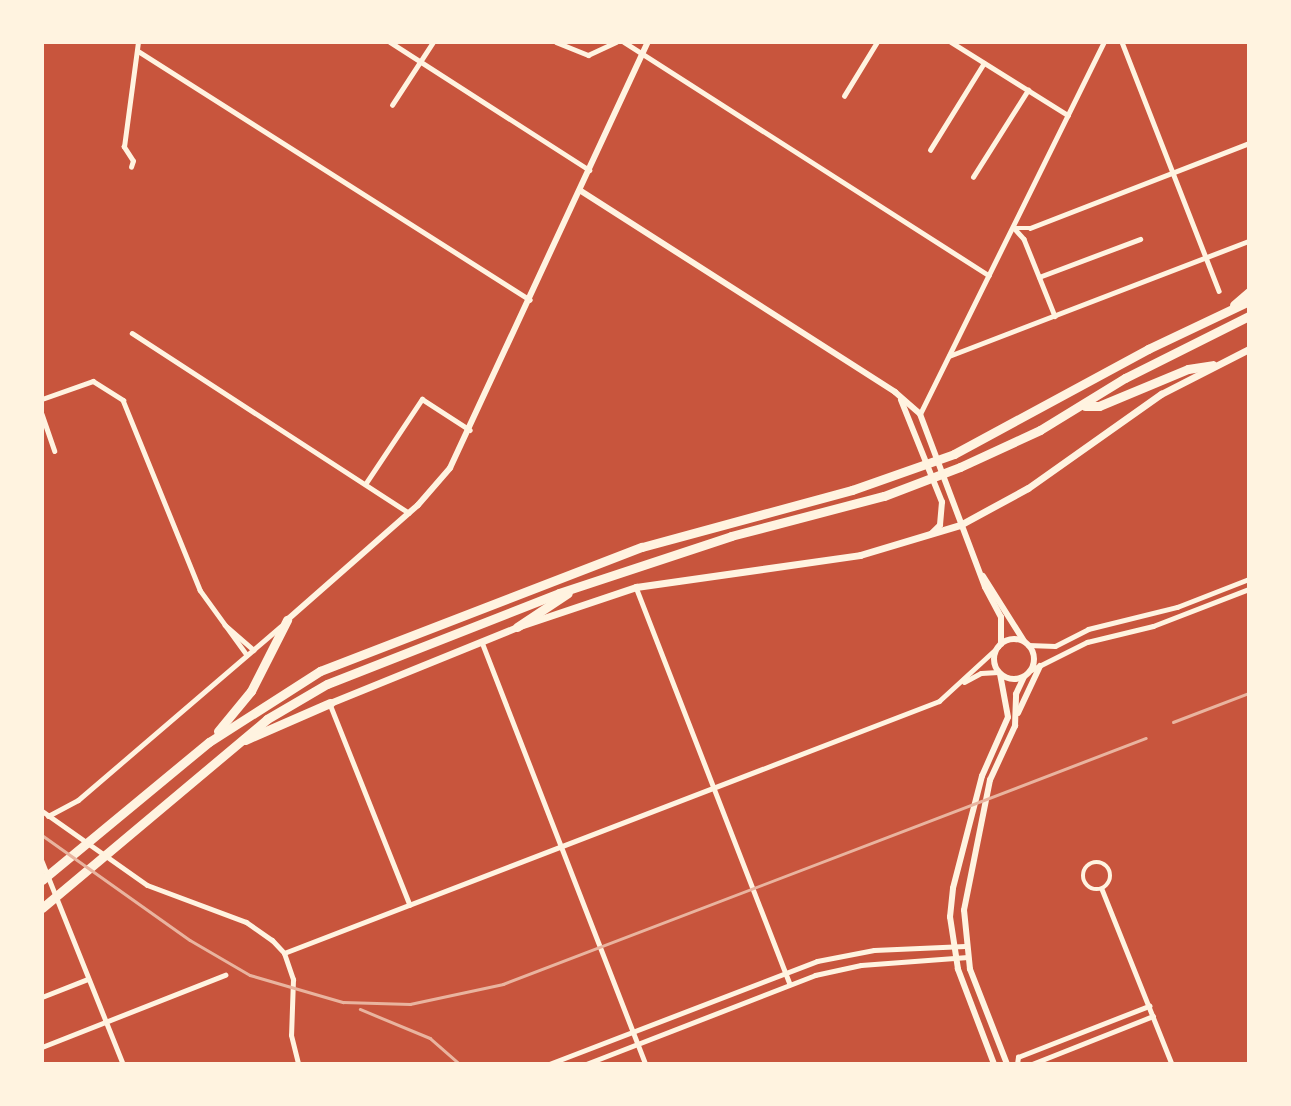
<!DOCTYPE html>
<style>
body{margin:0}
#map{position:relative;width:1291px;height:1106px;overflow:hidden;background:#c8553d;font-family:Jost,sans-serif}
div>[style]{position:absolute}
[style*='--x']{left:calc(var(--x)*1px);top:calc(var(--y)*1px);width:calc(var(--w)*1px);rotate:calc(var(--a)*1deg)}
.minor>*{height:4.5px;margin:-2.25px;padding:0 2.25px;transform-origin:2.25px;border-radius:2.25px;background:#fff3e0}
.minor>.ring{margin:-2.25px;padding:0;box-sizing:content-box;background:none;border:4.5px solid #fff3e0;border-radius:50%}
.tertiary>*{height:5px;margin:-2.5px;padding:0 2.5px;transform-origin:2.5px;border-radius:2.5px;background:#fff3e0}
.secondary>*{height:6px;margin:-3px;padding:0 3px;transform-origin:3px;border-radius:3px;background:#fff3e0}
.secondary>.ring{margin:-3px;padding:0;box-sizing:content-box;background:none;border:6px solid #fff3e0;border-radius:50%}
.primary>*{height:7px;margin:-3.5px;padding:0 3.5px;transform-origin:3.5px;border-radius:3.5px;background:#fff3e0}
.motorway>*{height:9px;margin:-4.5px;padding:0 4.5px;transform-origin:4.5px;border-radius:4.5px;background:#fff3e0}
.rail>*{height:2.5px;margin:-1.25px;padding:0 1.25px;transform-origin:1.25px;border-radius:1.25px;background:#e9b49f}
span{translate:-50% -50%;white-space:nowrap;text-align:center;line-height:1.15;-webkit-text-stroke:5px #fff3e0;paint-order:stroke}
.frame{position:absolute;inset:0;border:44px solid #fff3e0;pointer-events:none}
</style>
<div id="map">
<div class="minor">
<div style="--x:390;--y:42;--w:237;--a:32.7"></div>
<div style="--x:556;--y:42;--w:35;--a:22"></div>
<div style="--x:588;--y:55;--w:31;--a:-25"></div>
<div style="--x:624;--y:42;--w:433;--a:32.6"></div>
<div style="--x:951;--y:42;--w:138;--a:32"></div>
<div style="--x:1122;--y:42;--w:267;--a:68.7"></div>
<div style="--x:138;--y:51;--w:464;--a:32.4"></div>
<div style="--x:844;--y:96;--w:63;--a:-58.6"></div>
<div style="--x:392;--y:105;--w:75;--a:-56.9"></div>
<div style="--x:930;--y:150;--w:102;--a:-58.2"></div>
<div style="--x:131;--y:167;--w:6;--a:-72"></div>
<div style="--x:133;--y:161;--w:17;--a:-123"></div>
<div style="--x:124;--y:147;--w:106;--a:-82.4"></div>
<div style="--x:973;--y:177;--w:103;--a:-57.7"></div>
<div style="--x:1013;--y:228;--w:17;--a:0"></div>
<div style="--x:1030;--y:228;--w:235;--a:-21.2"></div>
<div style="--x:1015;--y:229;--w:13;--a:48"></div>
<div style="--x:1024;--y:239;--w:83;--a:68.1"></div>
<div style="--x:1039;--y:277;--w:108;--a:-20.6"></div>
<div style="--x:132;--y:333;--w:330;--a:33"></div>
<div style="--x:949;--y:356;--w:321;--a:-21"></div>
<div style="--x:42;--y:399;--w:54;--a:-19.4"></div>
<div style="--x:93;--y:381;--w:36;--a:32"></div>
<div style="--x:123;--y:400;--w:205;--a:67.9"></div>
<div style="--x:200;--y:590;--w:80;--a:54.1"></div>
<div style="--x:42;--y:414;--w:39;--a:71"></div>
<div style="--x:920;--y:414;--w:415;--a:-63.7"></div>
<div style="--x:366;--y:483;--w:101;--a:-56.3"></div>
<div style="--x:422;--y:399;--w:57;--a:32.9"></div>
<div style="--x:636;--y:587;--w:426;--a:68.8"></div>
<div style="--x:225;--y:625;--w:38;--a:41"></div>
<div style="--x:482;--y:642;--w:453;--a:68.8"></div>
<div style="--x:330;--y:704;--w:216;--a:68.3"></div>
<div style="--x:42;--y:861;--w:219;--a:68.2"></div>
<div class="ring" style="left:1083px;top:862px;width:23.5px;height:23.5px"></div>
<div style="--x:1102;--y:889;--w:188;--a:68.2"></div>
<div style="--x:42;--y:997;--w:49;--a:-21.4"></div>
<div style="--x:42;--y:1047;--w:197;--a:-21.5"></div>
<div style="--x:1017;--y:1064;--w:7;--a:-82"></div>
<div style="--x:1018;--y:1057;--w:141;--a:-21.3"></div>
<div style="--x:1032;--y:1064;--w:130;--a:-21.6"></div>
</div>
<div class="tertiary">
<div style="--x:1028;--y:645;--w:27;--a:2"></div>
<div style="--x:1055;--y:646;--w:37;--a:-27"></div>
<div style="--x:1088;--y:629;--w:92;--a:-13.9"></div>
<div style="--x:1177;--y:607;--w:77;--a:-21.3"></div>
<div style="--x:1031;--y:670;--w:63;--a:-26.6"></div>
<div style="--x:1087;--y:642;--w:68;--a:-13.6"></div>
<div style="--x:1153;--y:626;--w:103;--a:-21.1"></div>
<div style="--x:964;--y:682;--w:19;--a:-28"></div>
<div style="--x:981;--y:673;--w:17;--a:-3"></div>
<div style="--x:42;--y:811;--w:128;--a:35.2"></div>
<div style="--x:147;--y:885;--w:106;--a:20.5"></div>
<div style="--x:246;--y:922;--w:32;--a:35"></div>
<div style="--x:272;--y:940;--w:18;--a:47"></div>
<div style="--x:284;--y:953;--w:28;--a:71"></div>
<div style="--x:293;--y:979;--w:56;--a:92"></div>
<div style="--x:291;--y:1035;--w:30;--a:76"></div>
<div style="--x:48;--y:816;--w:34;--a:-28"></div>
<div style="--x:78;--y:800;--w:267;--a:-40.6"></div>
<div style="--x:284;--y:953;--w:702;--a:-21.04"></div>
<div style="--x:939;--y:701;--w:81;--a:-42.5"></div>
<div style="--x:549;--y:1064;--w:287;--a:-21"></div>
<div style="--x:817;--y:961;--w:58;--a:-10.9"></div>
<div style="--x:874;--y:950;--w:91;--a:-2.5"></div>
<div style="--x:586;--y:1064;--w:246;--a:-21.2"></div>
<div style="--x:815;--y:975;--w:47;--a:-12.3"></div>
<div style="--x:861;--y:965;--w:107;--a:-4.3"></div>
</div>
<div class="secondary">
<div style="--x:581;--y:191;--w:373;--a:32.6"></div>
<div style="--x:895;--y:392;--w:33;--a:41"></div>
<div style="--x:920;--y:414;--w:185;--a:69.4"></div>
<div style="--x:985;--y:587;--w:34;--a:62"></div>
<div style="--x:1001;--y:617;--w:27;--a:90"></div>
<div style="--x:901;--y:400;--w:110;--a:68.1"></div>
<div style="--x:942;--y:502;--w:23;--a:95"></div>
<div style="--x:940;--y:525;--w:13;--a:135"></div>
<div style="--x:983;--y:576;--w:77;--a:57.8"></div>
<div style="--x:287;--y:620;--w:174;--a:-41.3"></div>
<div style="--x:418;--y:505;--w:49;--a:-49.1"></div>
<div style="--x:450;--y:468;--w:470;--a:-65.1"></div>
<div class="ring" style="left:994px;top:639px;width:34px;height:34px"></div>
<div style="--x:1018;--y:713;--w:52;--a:-64.9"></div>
<div style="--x:994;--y:1064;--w:102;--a:-110.8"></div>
<div style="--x:958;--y:969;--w:53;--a:-98.7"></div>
<div style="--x:950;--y:917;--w:29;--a:-84"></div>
<div style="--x:953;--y:888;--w:116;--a:-75.5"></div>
<div style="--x:982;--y:776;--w:64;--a:-66.2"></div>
<div style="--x:1008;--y:717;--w:44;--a:-100.5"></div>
<div style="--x:1007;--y:1064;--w:102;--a:-111.3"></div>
<div style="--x:970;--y:969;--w:59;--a:-95.8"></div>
<div style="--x:964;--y:910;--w:133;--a:-78.7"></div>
<div style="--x:990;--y:780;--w:60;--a:-65.2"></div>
<div style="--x:1015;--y:726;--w:32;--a:-88"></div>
<div style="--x:1016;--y:694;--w:19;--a:-65"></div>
</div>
<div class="primary">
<div style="--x:330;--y:703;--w:202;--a:-22.1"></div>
<div style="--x:517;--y:627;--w:126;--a:-18.6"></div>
<div style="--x:636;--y:587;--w:226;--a:-8.1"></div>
<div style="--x:860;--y:555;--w:104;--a:-16.7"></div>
<div style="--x:960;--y:525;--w:77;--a:-28.6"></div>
<div style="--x:1028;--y:488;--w:163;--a:-35.3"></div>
<div style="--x:1161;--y:394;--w:99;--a:-27.1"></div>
</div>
<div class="motorway">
<div style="--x:1234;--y:305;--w:20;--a:-41"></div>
<div style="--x:1085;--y:406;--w:14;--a:0"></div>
<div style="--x:1099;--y:406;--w:96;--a:-22.6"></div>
<div style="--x:1188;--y:369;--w:25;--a:-9"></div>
<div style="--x:517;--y:627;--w:61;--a:-33.7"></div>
<div style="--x:218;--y:731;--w:52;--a:-50.5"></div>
<div style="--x:251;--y:691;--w:80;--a:-63.1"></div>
<div style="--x:245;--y:740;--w:93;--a:-23.5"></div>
<div style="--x:42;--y:880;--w:217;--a:-39.6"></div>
<div style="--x:209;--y:742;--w:132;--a:-32.6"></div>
<div style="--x:320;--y:671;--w:345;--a:-21.1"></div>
<div style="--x:642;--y:547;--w:218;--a:-15.2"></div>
<div style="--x:852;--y:490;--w:108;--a:-19.4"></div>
<div style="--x:954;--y:454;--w:221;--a:-28.4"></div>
<div style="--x:1148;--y:349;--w:112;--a:-25.4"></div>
<div style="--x:42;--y:908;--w:294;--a:-40"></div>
<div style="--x:267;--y:719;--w:69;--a:-30.3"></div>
<div style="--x:327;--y:684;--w:249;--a:-21.4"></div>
<div style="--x:559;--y:593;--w:181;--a:-18.3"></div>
<div style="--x:731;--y:536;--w:158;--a:-14.7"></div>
<div style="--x:884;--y:496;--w:81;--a:-20.9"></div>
<div style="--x:960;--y:467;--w:88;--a:-24.8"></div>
<div style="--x:1040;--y:430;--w:100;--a:-31.5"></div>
<div style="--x:1125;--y:378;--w:139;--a:-26.6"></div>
</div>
<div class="rail">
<div style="--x:1173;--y:722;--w:81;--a:-20.9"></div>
<div style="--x:42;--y:835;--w:181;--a:35.4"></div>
<div style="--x:190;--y:940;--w:69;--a:30.3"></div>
<div style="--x:250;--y:975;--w:97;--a:16.2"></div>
<div style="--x:343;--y:1002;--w:67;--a:1.7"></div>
<div style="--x:410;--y:1004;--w:95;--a:-12.1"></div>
<div style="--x:503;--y:984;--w:688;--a:-20.94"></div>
<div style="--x:360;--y:1009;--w:76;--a:22.5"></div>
<div style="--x:430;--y:1038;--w:40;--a:41"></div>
</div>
<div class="frame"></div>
</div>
